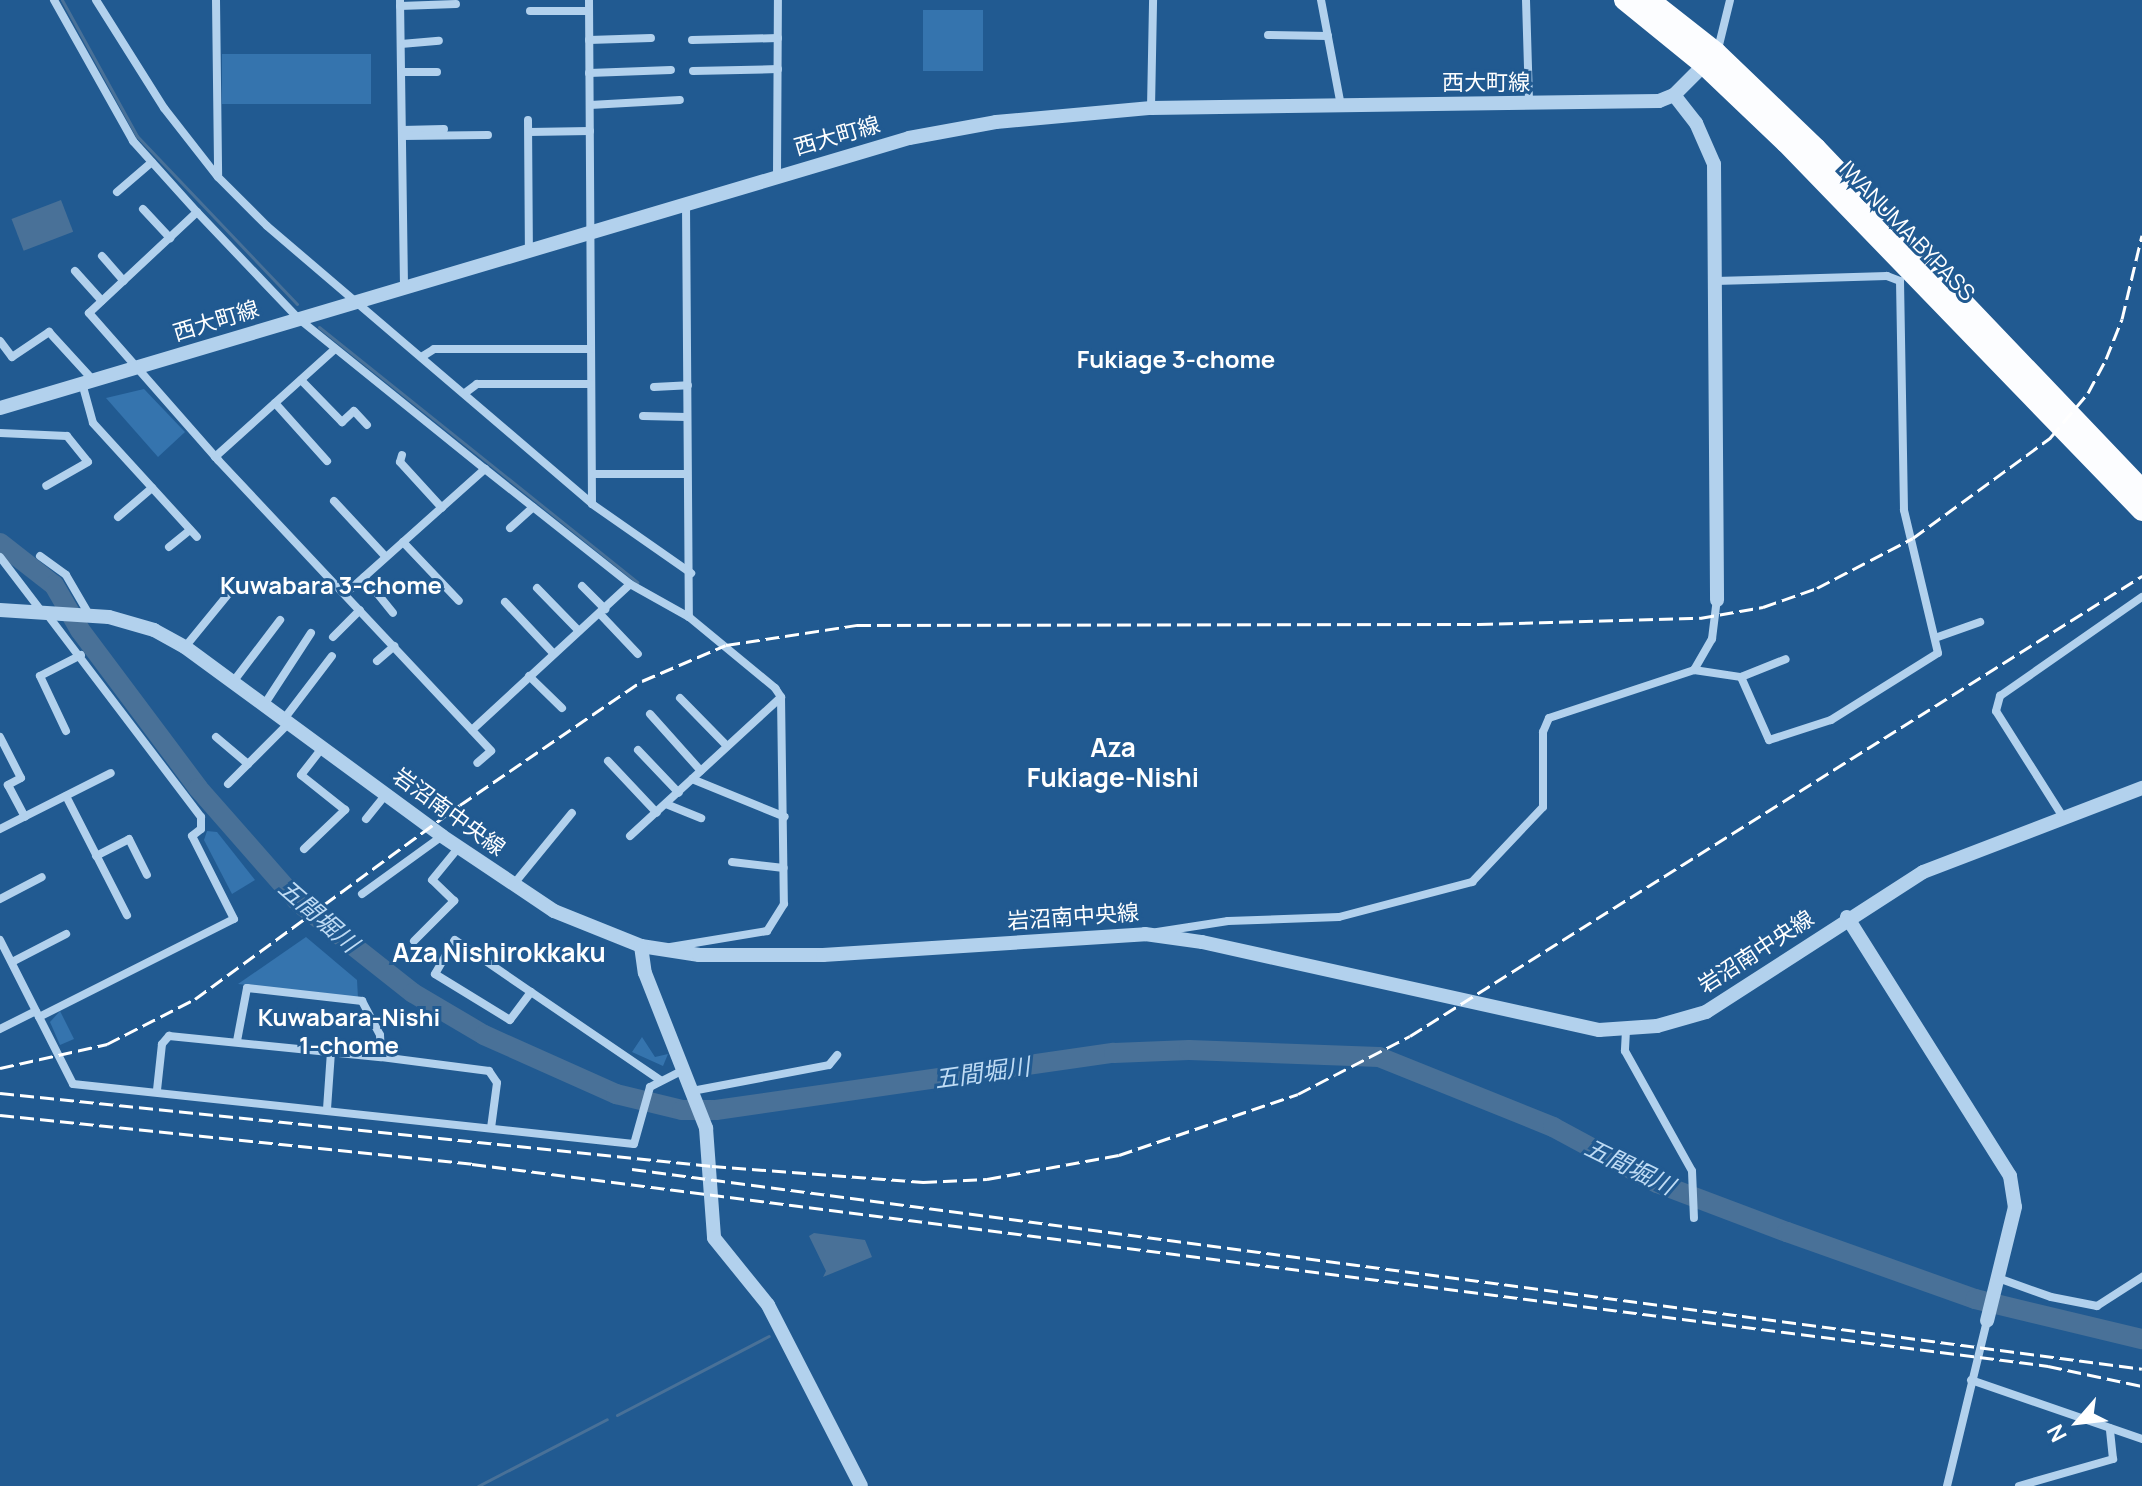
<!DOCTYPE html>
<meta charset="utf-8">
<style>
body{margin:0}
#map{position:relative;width:2142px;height:1486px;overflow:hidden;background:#215a91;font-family:Manrope,"Noto Sans JP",sans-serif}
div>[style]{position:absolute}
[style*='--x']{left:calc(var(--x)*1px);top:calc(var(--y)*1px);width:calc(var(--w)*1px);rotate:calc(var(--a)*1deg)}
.green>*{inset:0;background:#3574ae;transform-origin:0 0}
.water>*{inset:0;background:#497198;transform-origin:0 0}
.stream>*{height:3px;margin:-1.5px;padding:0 1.5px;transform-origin:1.5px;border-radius:1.5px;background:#497198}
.river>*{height:20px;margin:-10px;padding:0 10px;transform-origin:10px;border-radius:10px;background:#497198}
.minor>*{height:8px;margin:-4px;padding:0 4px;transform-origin:4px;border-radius:4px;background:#b2d1ed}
.tertiary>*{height:14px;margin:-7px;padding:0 7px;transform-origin:7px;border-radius:7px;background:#b2d1ed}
.trunk>*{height:20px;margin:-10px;padding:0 10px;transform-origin:10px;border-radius:10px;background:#fcfdff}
.rail>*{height:3px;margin-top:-1.5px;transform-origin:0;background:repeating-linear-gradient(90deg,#fff 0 14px,transparent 0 20px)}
span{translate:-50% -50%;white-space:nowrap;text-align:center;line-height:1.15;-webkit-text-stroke:6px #215a91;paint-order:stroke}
.street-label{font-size:22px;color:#fff}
.neighbourhood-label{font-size:24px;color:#fff;font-weight:700}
.water-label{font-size:24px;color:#bedbf4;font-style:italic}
.quarter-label{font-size:26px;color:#fff;font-weight:700}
.north{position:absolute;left:2038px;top:1382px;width:80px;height:80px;-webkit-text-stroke:6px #215a91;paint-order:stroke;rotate:242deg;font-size:22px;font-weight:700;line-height:32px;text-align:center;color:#fff}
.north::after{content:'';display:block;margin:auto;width:28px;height:36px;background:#fff;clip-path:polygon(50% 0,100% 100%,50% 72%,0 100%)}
</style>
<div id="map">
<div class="green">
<div style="left:923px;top:10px;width:60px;height:61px"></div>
<div style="left:371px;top:54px;width:50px;height:149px;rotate:90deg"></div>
<div style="clip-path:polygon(144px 389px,185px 432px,158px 457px,106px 398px)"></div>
<div style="clip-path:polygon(207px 831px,217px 832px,255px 880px,232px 894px,204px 840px)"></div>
<div style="clip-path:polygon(306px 937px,357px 980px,358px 998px,238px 984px)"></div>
<div style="clip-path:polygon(60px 1011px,74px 1039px,60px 1045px,50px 1022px)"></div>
<div style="clip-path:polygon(642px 1037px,655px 1057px,668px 1054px,663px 1066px,632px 1052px)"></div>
</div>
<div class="water">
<div style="left:61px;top:200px;width:34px;height:53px;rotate:69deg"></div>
<div style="clip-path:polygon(814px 1233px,865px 1240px,872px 1257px,823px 1277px,826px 1271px,809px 1236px)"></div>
</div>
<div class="stream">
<div style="--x:62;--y:0;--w:155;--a:61.1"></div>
<div style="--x:137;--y:136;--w:232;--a:46.4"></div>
<div style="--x:319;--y:327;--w:408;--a:38.7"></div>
<div style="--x:617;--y:1415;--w:171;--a:-27.5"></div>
<div style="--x:478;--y:1486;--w:145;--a:-27.4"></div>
</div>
<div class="river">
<div style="--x:0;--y:543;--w:68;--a:37.9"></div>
<div style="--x:54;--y:585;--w:52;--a:60"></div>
<div style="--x:80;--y:630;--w:197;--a:53.2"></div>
<div style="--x:198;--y:788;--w:153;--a:48.7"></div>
<div style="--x:299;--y:903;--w:145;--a:38.3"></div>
<div style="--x:413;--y:993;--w:82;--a:30.6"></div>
<div style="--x:484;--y:1035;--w:145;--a:24.1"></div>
<div style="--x:616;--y:1094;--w:68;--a:13.6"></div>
<div style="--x:682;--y:1110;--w:34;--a:0"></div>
<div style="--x:716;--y:1110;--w:402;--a:-8.2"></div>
<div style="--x:1114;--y:1053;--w:75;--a:-2.3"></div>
<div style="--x:1189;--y:1050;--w:190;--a:2.1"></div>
<div style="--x:1379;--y:1057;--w:188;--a:21.9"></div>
<div style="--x:1553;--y:1127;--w:118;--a:28.3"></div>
<div style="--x:1657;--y:1183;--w:139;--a:20.7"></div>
<div style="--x:1787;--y:1232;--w:200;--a:19.6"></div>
<div style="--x:1975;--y:1299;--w:172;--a:13.5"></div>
</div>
<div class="minor">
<div style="--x:54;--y:0;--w:162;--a:60.7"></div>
<div style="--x:133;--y:141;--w:96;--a:48"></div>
<div style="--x:197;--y:212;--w:148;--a:46.4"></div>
<div style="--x:299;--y:319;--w:239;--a:38.9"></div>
<div style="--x:96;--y:0;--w:128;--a:57.8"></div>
<div style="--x:164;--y:108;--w:88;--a:52"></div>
<div style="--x:218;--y:177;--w:69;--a:45"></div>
<div style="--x:267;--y:226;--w:428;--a:40.5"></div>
<div style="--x:592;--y:504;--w:121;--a:34.9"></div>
<div style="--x:216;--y:0;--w:175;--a:89.3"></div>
<div style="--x:400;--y:0;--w:287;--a:89.2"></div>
<div style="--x:589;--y:0;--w:504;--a:89.66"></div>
<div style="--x:1321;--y:0;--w:108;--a:79.3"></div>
<div style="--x:1526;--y:0;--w:103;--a:88.3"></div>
<div style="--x:400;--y:6;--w:56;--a:-2"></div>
<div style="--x:530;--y:11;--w:59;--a:0"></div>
<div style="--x:1268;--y:35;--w:60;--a:1"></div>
<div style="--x:589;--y:40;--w:62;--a:-1.8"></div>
<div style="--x:692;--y:40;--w:86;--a:-1.3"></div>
<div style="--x:401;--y:44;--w:38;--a:-5"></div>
<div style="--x:1718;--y:49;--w:50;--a:-76.2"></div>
<div style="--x:693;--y:71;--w:85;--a:-1.3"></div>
<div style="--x:402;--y:72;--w:35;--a:0"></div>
<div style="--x:589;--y:73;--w:82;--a:-2.1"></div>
<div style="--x:590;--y:105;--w:90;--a:-3.2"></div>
<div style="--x:1151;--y:108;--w:108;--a:-88.9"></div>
<div style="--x:528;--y:120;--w:130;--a:89.6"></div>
<div style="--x:402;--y:130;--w:42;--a:-1.4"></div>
<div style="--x:529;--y:132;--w:61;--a:-0.9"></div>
<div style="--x:402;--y:136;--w:86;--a:-0.7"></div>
<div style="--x:777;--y:176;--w:176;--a:-89.7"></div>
<div style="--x:117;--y:192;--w:46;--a:-40.6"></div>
<div style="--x:686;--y:204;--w:413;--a:89.6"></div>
<div style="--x:143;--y:209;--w:40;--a:47"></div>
<div style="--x:197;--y:212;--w:148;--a:136.9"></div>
<div style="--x:89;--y:313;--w:196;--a:48.7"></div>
<div style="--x:218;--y:460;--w:399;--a:46.8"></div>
<div style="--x:491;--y:751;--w:18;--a:139"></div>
<div style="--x:102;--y:256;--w:33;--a:49"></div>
<div style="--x:75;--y:271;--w:40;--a:48"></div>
<div style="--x:0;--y:341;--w:20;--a:53"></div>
<div style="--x:12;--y:357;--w:45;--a:-34"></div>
<div style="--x:49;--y:332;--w:65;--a:47.5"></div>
<div style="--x:423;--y:356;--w:13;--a:-32"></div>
<div style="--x:434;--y:349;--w:157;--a:0"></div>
<div style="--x:301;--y:380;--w:59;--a:45.7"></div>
<div style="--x:342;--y:422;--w:16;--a:-43"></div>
<div style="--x:354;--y:411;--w:19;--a:47"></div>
<div style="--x:82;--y:383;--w:41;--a:74.6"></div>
<div style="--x:93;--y:423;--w:154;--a:47.6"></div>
<div style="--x:654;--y:387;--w:34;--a:-3"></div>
<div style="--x:465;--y:393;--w:15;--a:-37"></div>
<div style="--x:477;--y:384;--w:114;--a:0"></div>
<div style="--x:275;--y:403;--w:78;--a:48.1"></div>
<div style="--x:643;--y:416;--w:44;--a:1.3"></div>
<div style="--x:0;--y:433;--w:67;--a:2.6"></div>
<div style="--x:67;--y:436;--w:33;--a:51"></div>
<div style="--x:88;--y:462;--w:48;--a:150.3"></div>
<div style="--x:402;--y:455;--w:7;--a:106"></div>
<div style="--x:400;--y:462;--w:62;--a:47.6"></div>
<div style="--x:215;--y:457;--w:161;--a:-42"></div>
<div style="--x:594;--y:474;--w:92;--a:0"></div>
<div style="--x:334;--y:501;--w:76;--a:47.1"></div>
<div style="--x:118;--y:517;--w:45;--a:-40.5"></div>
<div style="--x:510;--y:528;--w:31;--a:-42"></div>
<div style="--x:403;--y:542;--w:81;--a:46.5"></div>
<div style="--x:169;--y:547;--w:27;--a:-39"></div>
<div style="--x:40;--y:556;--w:32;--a:36"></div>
<div style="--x:66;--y:575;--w:48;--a:59.7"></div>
<div style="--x:0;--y:557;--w:69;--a:52.6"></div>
<div style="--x:364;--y:577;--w:46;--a:51.1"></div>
<div style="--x:582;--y:586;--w:33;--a:45"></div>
<div style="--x:537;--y:588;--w:60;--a:45.7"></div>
<div style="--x:345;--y:594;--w:188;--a:-41.8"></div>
<div style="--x:485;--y:469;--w:185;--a:38.4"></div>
<div style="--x:505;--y:602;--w:71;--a:46.7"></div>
<div style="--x:600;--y:614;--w:55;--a:46.5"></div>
<div style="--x:333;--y:637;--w:38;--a:-45"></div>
<div style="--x:1935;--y:638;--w:48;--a:-19.6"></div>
<div style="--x:185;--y:647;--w:71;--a:-50.7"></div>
<div style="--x:377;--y:661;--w:23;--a:-41"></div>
<div style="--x:1694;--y:670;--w:48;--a:8.5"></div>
<div style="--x:1741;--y:677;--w:69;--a:66"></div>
<div style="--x:1769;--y:740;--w:65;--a:-17.9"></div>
<div style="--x:1831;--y:720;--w:126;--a:-32.1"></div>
<div style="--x:1938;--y:653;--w:147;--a:-103.4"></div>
<div style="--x:1904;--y:510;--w:229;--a:-91"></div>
<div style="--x:1900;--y:281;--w:14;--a:-159"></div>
<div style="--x:1887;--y:276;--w:172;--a:178.3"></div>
<div style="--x:529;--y:676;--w:46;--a:44.1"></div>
<div style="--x:1741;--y:677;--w:48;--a:-21.8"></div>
<div style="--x:233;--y:682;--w:78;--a:-52.8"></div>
<div style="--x:680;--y:698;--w:67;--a:45.6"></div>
<div style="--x:264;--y:705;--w:86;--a:-56.9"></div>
<div style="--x:650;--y:714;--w:76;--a:48.2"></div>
<div style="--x:284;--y:719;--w:79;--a:-52.7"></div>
<div style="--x:472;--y:730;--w:215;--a:-42.7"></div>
<div style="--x:630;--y:584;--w:68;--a:29.2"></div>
<div style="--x:689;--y:617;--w:112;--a:39.5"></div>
<div style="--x:775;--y:688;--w:11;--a:56"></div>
<div style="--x:781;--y:697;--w:207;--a:89.2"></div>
<div style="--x:784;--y:904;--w:32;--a:122"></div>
<div style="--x:767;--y:931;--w:98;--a:170.6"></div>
<div style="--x:66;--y:731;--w:61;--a:-115.3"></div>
<div style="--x:40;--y:676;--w:46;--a:-27.1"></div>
<div style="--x:0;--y:737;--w:46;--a:62.9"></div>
<div style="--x:21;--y:778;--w:15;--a:152"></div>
<div style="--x:8;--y:785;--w:36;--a:62"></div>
<div style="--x:216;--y:737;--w:42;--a:40.2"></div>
<div style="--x:638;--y:750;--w:59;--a:46.4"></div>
<div style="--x:608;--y:761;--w:71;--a:46.7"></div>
<div style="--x:692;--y:779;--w:100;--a:22.2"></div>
<div style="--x:228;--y:784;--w:86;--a:-45"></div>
<div style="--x:66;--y:796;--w:134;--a:62.9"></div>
<div style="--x:666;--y:804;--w:38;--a:22"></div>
<div style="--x:2063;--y:817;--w:125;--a:-122.3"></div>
<div style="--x:1996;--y:711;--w:16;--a:-75"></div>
<div style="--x:2000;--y:696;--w:173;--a:-34.9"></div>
<div style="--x:366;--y:819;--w:33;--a:-51"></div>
<div style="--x:0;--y:829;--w:124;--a:-26.8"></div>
<div style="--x:630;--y:836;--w:205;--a:-42.6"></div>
<div style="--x:304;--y:849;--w:57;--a:-43.6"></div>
<div style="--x:345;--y:810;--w:56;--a:-141.5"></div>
<div style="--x:301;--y:775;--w:36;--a:-52"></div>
<div style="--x:96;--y:856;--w:37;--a:-27"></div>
<div style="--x:129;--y:839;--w:40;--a:63.4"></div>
<div style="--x:732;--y:862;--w:52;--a:6.6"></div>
<div style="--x:513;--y:885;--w:93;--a:-50.7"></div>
<div style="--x:362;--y:894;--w:99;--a:-35.9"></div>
<div style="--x:0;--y:899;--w:47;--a:-27.6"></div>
<div style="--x:1157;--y:932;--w:72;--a:-8.8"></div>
<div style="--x:1228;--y:921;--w:111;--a:-2.1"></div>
<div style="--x:1339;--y:917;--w:138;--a:-14.7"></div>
<div style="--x:1472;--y:882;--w:103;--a:-46.6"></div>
<div style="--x:1543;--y:807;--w:75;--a:-90"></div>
<div style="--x:1543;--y:732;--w:15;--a:-67"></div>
<div style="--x:1549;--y:718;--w:153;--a:-18.3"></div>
<div style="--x:1694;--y:670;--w:36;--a:-60"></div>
<div style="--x:1712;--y:639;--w:39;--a:-83"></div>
<div style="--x:0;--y:940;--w:86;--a:63.1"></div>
<div style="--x:39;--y:1017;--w:218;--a:-26.7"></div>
<div style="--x:234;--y:919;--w:93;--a:-116.8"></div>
<div style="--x:192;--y:836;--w:11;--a:-38"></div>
<div style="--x:201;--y:829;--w:12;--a:-90"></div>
<div style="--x:201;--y:817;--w:256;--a:-127.2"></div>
<div style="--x:414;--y:941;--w:57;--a:-45"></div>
<div style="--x:454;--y:901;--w:30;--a:-136"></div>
<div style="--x:432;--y:880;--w:43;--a:-50.7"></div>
<div style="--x:12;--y:962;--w:61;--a:-27.4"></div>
<div style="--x:531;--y:992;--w:35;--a:127"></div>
<div style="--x:510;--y:1020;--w:88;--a:-148.5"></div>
<div style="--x:435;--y:974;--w:39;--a:-60"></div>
<div style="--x:455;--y:940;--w:92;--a:34.4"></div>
<div style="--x:531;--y:992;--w:156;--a:34.3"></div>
<div style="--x:39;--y:1017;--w:75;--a:63.1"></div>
<div style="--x:73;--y:1084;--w:564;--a:6.1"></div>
<div style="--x:634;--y:1144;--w:59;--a:-74.3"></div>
<div style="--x:650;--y:1087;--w:38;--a:-27"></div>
<div style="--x:0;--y:1029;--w:40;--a:-26.6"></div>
<div style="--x:1626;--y:1030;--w:21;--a:93"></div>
<div style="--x:1625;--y:1051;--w:137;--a:60.8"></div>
<div style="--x:1692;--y:1171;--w:47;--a:87.6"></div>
<div style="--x:237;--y:1041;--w:54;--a:-79.3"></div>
<div style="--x:247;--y:988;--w:116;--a:6.4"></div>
<div style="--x:362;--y:1001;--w:38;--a:62"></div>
<div style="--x:380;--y:1035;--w:22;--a:87"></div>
<div style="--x:157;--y:1090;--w:46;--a:-83.8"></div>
<div style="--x:162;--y:1044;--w:11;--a:-49"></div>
<div style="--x:169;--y:1036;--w:213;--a:5.7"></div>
<div style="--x:381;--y:1057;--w:109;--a:7.4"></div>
<div style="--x:489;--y:1071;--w:14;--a:56"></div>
<div style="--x:497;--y:1083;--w:45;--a:97.6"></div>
<div style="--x:692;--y:1091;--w:139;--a:-10.7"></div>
<div style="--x:829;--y:1065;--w:13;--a:-51"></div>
<div style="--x:327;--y:1109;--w:57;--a:-86"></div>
<div style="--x:1998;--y:1278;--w:56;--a:19.7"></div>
<div style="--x:2051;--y:1297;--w:47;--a:11.1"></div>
<div style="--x:2097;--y:1306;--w:54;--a:-32.8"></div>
<div style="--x:1971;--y:1380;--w:181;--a:19"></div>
<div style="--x:1947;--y:1486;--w:170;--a:-76.4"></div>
<div style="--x:2019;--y:1486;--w:98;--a:-16"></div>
<div style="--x:2113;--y:1459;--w:31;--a:-96"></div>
</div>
<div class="tertiary">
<div style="--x:1674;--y:95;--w:36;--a:52"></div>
<div style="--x:1696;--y:123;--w:45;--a:66.3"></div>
<div style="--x:1714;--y:164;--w:436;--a:89.6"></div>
<div style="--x:0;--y:408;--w:948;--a:-16.54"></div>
<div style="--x:909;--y:138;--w:88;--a:-10.4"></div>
<div style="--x:996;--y:122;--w:156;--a:-5.2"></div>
<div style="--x:1151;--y:108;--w:508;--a:-0.79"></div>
<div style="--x:1659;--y:101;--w:16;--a:-22"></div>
<div style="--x:1674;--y:95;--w:42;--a:-45"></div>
<div style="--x:0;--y:610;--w:109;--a:3.7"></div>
<div style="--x:109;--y:617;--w:47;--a:16.1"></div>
<div style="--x:154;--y:630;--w:35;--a:29"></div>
<div style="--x:185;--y:647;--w:319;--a:36.3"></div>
<div style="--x:442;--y:836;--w:135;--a:33.8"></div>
<div style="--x:554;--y:911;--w:94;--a:21.9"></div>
<div style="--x:641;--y:946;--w:59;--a:8.8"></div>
<div style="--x:699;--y:955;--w:124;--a:0"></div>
<div style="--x:823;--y:955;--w:323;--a:-3.7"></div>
<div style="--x:1145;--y:934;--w:58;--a:8"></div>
<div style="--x:1202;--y:942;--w:407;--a:12.5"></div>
<div style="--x:1599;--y:1030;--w:58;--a:-3.9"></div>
<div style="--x:1657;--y:1026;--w:51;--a:-15.9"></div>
<div style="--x:1706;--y:1012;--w:258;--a:-32.8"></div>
<div style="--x:1923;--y:872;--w:235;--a:-21"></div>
<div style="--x:1847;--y:917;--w:306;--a:57.8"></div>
<div style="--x:2010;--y:1176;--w:31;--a:81"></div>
<div style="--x:2015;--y:1207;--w:117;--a:103.8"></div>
<div style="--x:641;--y:946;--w:27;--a:82"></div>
<div style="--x:645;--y:973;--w:167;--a:68.5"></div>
<div style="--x:706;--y:1128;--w:110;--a:85.8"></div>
<div style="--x:714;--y:1238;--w:86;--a:51.1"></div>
<div style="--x:768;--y:1305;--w:203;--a:62.8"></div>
</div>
<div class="trunk">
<div style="--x:1624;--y:0;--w:103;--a:39.1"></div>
<div style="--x:1704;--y:65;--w:113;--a:43.6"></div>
<div style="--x:1786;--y:143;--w:512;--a:45.95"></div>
<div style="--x:1650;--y:0;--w:84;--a:38.2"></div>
<div style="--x:1716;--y:52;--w:139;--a:43.8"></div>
<div style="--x:1816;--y:148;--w:472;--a:46.3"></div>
</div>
<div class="rail">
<div style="--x:0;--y:1068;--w:110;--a:-12.6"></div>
<div style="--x:107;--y:1044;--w:99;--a:-27.1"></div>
<div style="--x:195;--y:999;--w:328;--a:-36.2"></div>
<div style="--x:460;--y:805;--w:220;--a:-34.3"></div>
<div style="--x:642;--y:681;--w:91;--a:-23.2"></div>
<div style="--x:726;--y:645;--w:133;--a:-8.7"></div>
<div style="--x:857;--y:625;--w:622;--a:-0.09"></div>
<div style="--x:1479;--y:624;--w:221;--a:-1.6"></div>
<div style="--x:1700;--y:618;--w:64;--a:-9.9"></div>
<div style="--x:1763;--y:607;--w:57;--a:-19.4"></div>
<div style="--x:1817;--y:588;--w:108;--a:-27.5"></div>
<div style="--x:1913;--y:538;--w:170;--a:-36.1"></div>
<div style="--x:2050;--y:438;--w:59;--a:-49.8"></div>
<div style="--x:2088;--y:393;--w:38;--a:-62"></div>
<div style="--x:2106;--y:359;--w:43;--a:-68.2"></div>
<div style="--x:2122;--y:319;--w:86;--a:-76.6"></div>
<div style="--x:0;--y:1093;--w:716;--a:5.85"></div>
<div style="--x:712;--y:1166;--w:212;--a:4.3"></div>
<div style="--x:923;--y:1182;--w:64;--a:-2.7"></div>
<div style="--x:987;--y:1179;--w:134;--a:-10.3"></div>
<div style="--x:1119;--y:1155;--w:189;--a:-18.8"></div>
<div style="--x:1298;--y:1094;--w:126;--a:-27.4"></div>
<div style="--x:1410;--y:1036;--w:865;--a:-32.15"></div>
<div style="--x:0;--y:1115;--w:475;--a:5.9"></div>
<div style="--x:472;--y:1164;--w:1589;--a:7.3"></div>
<div style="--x:2048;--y:1366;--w:96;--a:12"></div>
<div style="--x:632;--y:1169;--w:1523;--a:7.54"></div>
</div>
<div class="street-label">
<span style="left:1486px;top:83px">西大町線</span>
<span style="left:837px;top:136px;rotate:-16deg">西大町線</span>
<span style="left:1907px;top:231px;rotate:46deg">IWANUMA BYPASS</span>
<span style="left:216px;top:321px;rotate:-17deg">西大町線</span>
<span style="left:449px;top:812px;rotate:36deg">岩沼南中央線</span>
<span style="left:1073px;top:917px;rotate:-4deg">岩沼南中央線</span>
<span style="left:1756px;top:952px;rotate:-33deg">岩沼南中央線</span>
</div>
<div class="neighbourhood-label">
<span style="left:1176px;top:359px">Fukiage 3-chome</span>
<span style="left:331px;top:585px">Kuwabara 3-chome</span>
<span style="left:349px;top:1031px">Kuwabara-Nishi<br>1-chome</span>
</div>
<div class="water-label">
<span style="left:319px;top:915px;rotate:41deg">五間堀川</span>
<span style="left:982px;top:1072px;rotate:-8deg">五間堀川</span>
<span style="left:1630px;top:1166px;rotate:26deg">五間堀川</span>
</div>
<div class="quarter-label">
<span style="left:1113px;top:763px">Aza<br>Fukiage-Nishi</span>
<span style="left:499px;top:953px">Aza Nishirokkaku</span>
</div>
<div class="north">N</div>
</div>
